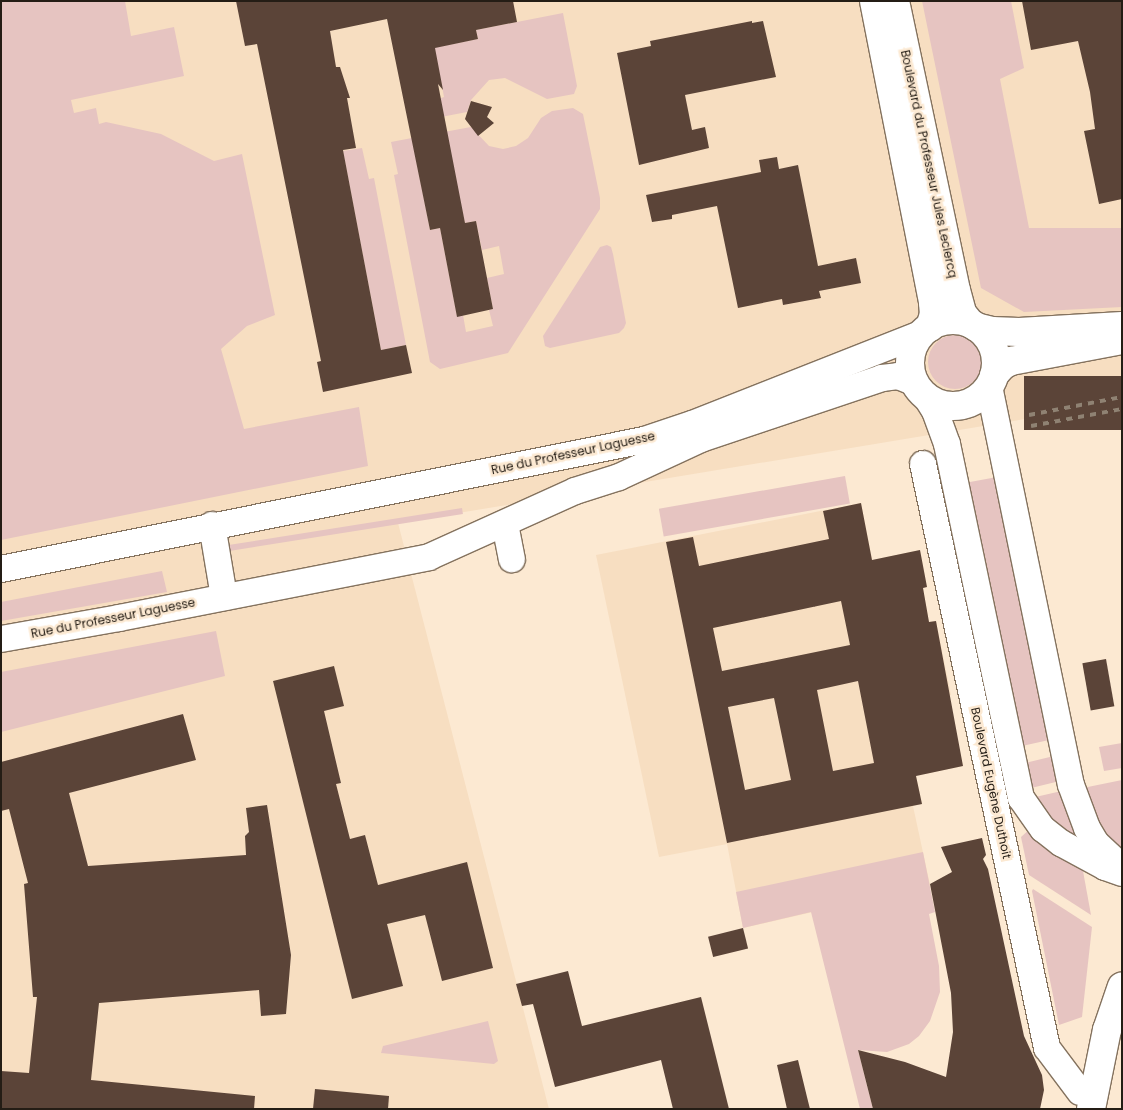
<!DOCTYPE html>
<meta charset="utf-8">
<style>
body{margin:0}
#map{position:relative;width:1123px;height:1110px;overflow:hidden;background:#fce9d2;font-family:Poppins,sans-serif}
div>[style]{position:absolute}
[style*='--x']{left:calc(var(--x)*1px);top:calc(var(--y)*1px);width:calc(var(--w)*1px);rotate:calc(var(--a)*1deg)}
.built>*{inset:0;background:#f7dec1}
.green>*{inset:0;background:#e6c4c1;transform-origin:0 0}
.round{border-radius:50%}
.building>*{inset:0;background:#5b4438;transform-origin:0 0}
.roads{filter:drop-shadow(1px 0 #84725e) drop-shadow(-1px 0 #84725e) drop-shadow(0 1px #84725e) drop-shadow(0 -1px #84725e)}
.street>*{height:26px;margin:-13px;padding:0 13px;transform-origin:13px;border-radius:13px;background:#fff}
.secondary>*{height:28px;margin:-14px;padding:0 14px;transform-origin:14px;border-radius:14px;background:#fff}
.secondary>.ring{margin:-14px;padding:0;box-sizing:content-box;background:none;border:28px solid #fff;border-radius:50%}
.rail>*{height:4px;margin-top:-2px;transform-origin:0;background:repeating-linear-gradient(90deg,#8f8273 0 6px,transparent 0 12px)}
span{translate:-50% -50%;white-space:nowrap;text-align:center;line-height:1.15;-webkit-text-stroke:5px #fce9d2;paint-order:stroke}
.street-label{font-size:12px;color:#241d15}
.frame{position:absolute;inset:0;border:2px solid #241d15;pointer-events:none}
</style>
<div id="map">
<div class="built">
<div style="clip-path:polygon(1px 1px,1122px 1px,1122px 403px,398px 523px,549px 1109px,1px 1109px)"></div>
<div style="clip-path:polygon(861px 503px,876px 579px,886px 576px,882px 558px,920px 550px,927px 587px,923px 588px,929px 622px,936px 621px,951px 695px,945px 697px,955px 728px,963px 766px,925px 774px,914px 767px,922px 804px,913px 806px,930px 885px,743px 928px,727px 844px,659px 857px,596px 555px)"></div>
</div>
<div class="green">
<div style="clip-path:polygon(1px 1px,125px 1px,131px 36px,174px 27px,184px 76px,71px 100px,74px 113px,96px 108px,99px 124px,106px 122px,161px 134px,214px 161px,242px 154px,275px 315px,247px 326px,221px 349px,244px 429px,359px 407px,368px 466px,1px 540px)"></div>
<div style="clip-path:polygon(922px 1px,1011px 1px,1024px 68px,1000px 79px,1029px 228px,1122px 228px,1122px 307px,1024px 312px,981px 288px)"></div>
<div style="clip-path:polygon(563px 13px,577px 86px,574px 94px,547px 99px,505px 78px,489px 80px,471px 100px,467px 112px,441px 117px,438px 99px,444px 97px,441px 81px,427px 49px,478px 39px,476px 30px)"></div>
<div style="clip-path:polygon(573px 108px,583px 114px,600px 198px,600px 209px,508px 353px,440px 369px,430px 362px,394px 175px,398px 174px,391px 142px,412px 138px,430px 230px,440px 228px,457px 316px,463px 315px,466px 332px,493px 326px,489px 310px,493px 309px,487px 278px,504px 274px,499px 246px,482px 250px,476px 221px,465px 223px,444px 132px,471px 127px,489px 146px,503px 149px,516px 146px,528px 138px,541px 118px,552px 111px)"></div>
<div style="clip-path:polygon(362px 148px,369px 179px,374px 178px,406px 345px,381px 350px,343px 151px)"></div>
<div style="clip-path:polygon(607px 245px,611px 247px,613px 254px,626px 323px,624px 328px,619px 333px,550px 348px,545px 346px,543px 336px,600px 247px)"></div>
<div class="round" style="left:928px;top:335px;width:54px;height:54px"></div>
<div style="left:845px;top:476px;width:28px;height:189px;rotate:80deg"></div>
<div style="clip-path:polygon(997px 477px,1049px 740px,1022px 746px,964px 487px,970px 482px)"></div>
<div style="left:462px;top:508px;width:6px;height:238px;rotate:81deg"></div>
<div style="clip-path:polygon(162px 571px,167px 592px,1px 621px,1px 602px)"></div>
<div style="clip-path:polygon(216px 631px,225px 676px,1px 732px,1px 672px)"></div>
<div style="clip-path:polygon(1122px 743px,1122px 768px,1104px 771px,1099px 747px)"></div>
<div style="clip-path:polygon(1054px 756px,1064px 780px,1027px 789px,1025px 763px)"></div>
<div style="clip-path:polygon(1122px 780px,1122px 853px,1110px 843px,1078px 789px)"></div>
<div style="clip-path:polygon(1066px 790px,1078px 828px,1078px 845px,1031px 798px)"></div>
<div style="clip-path:polygon(1031px 828px,1081px 860px,1091px 915px,1029px 875px,1021px 837px)"></div>
<div style="clip-path:polygon(923px 852px,935px 912px,929px 914px,939px 966px,940px 992px,930px 1021px,919px 1036px,909px 1044px,887px 1052px,858px 1050px,873px 1109px,860px 1109px,811px 912px,743px 928px,736px 892px)"></div>
<div style="clip-path:polygon(1033px 889px,1092px 927px,1082px 1017px,1059px 1025px,1032px 891px)"></div>
<div style="clip-path:polygon(488px 1021px,498px 1061px,494px 1064px,381px 1053px,383px 1046px)"></div>
</div>
<div class="building">
<div style="clip-path:polygon(236px 1px,513px 1px,517px 22px,476px 30px,478px 39px,435px 48px,443px 90px,438px 84px,465px 223px,476px 221px,493px 309px,457px 317px,440px 228px,430px 230px,387px 19px,330px 31px,336px 67px,340px 67px,350px 98px,347px 98px,356px 148px,343px 150px,381px 350px,406px 345px,412px 373px,323px 392px,317px 362px,321px 361px,257px 44px,245px 46px)"></div>
<div style="clip-path:polygon(1022px 1px,1122px 1px,1122px 199px,1099px 204px,1084px 131px,1095px 129px,1090px 92px,1078px 41px,1031px 50px)"></div>
<div style="clip-path:polygon(752px 21px,752px 23px,763px 21px,776px 77px,685px 95px,692px 130px,705px 127px,709px 148px,639px 165px,617px 53px,651px 46px,650px 41px)"></div>
<div style="clip-path:polygon(471px 101px,492px 107px,487px 117px,494px 123px,478px 136px,465px 119px)"></div>
<div style="clip-path:polygon(777px 157px,779px 169px,798px 165px,818px 266px,856px 258px,861px 283px,819px 291px,821px 298px,783px 305px,782px 299px,738px 308px,717px 206px,672px 215px,672px 219px,652px 222px,646px 195px,761px 172px,759px 160px)"></div>
<div style="left:1122px;top:376px;width:54px;height:98px;rotate:90deg"></div>
<div style="clip-path:polygon(evenodd,861px 503px,872px 560px,920px 550px,927px 587px,923px 588px,929px 622px,936px 621px,963px 766px,916px 776px,922px 804px,727px 843px,666px 542px,693px 537px,699px 566px,829px 539px,823px 511px,861px 503px,841px 601px,850px 645px,722px 671px,713px 628px,841px 601px,861px 503px,858px 681px,874px 763px,833px 771px,817px 690px,858px 681px,861px 503px,774px 698px,791px 780px,745px 790px,728px 707px,774px 698px)"></div>
<div style="left:1106px;top:659px;width:48px;height:24px;rotate:80deg"></div>
<div style="clip-path:polygon(334px 666px,344px 706px,324px 711px,341px 783px,336px 784px,350px 839px,365px 835px,378px 885px,467px 862px,493px 968px,442px 981px,425px 915px,387px 924px,403px 986px,352px 999px,273px 681px)"></div>
<div style="clip-path:polygon(183px 714px,196px 760px,69px 793px,88px 866px,246px 855px,245px 836px,249px 832px,246px 808px,267px 805px,291px 955px,286px 1014px,261px 1016px,259px 990px,99px 1003px,91px 1080px,255px 1096px,254px 1109px,1px 1109px,1px 1071px,29px 1073px,37px 997px,33px 997px,24px 884px,28px 883px,9px 809px,1px 811px,1px 762px)"></div>
<div style="clip-path:polygon(982px 838px,986px 855px,983px 859px,988px 869px,1024px 1036px,1042px 1075px,1044px 1090px,1040px 1109px,873px 1109px,858px 1050px,905px 1062px,946px 1077px,953px 1032px,951px 993px,930px 884px,952px 872px,941px 847px)"></div>
<div style="left:743px;top:928px;width:21px;height:36px;rotate:76deg"></div>
<div style="clip-path:polygon(568px 971px,582px 1026px,701px 997px,729px 1109px,673px 1109px,661px 1060px,555px 1087px,533px 1004px,522px 1006px,516px 984px)"></div>
<div style="clip-path:polygon(798px 1060px,807px 1097px,810px 1109px,787px 1109px,777px 1065px)"></div>
<div style="clip-path:polygon(315px 1089px,389px 1096px,388px 1109px,313px 1109px)"></div>
</div>
<div class="roads">
<div class="street">
<div style="--x:989;--y:386;--w:407;--a:78.4"></div>
<div style="--x:1071;--y:785;--w:46;--a:69.6"></div>
<div style="--x:1087;--y:828;--w:17;--a:59"></div>
<div style="--x:1096;--y:843;--w:34;--a:43"></div>
<div style="--x:925;--y:395;--w:19;--a:58"></div>
<div style="--x:935;--y:411;--w:35;--a:70"></div>
<div style="--x:947;--y:444;--w:362;--a:78.2"></div>
<div style="--x:1021;--y:798;--w:38;--a:55"></div>
<div style="--x:1043;--y:829;--w:23;--a:38"></div>
<div style="--x:1061;--y:843;--w:50;--a:28.6"></div>
<div style="--x:1105;--y:867;--w:18;--a:19"></div>
<div style="--x:923;--y:464;--w:597;--a:78.01"></div>
<div style="--x:1047;--y:1048;--w:55;--a:53.1"></div>
<div style="--x:505;--y:524;--w:36;--a:79"></div>
<div style="--x:212;--y:525;--w:73;--a:80.5"></div>
<div style="--x:1;--y:569;--w:656;--a:-11.34"></div>
<div style="--x:644;--y:440;--w:51;--a:-18.4"></div>
<div style="--x:692;--y:424;--w:246;--a:-21.5"></div>
<div style="--x:1;--y:639;--w:120;--a:-10.1"></div>
<div style="--x:119;--y:618;--w:316;--a:-11.1"></div>
<div style="--x:429;--y:557;--w:160;--a:-24.3"></div>
<div style="--x:575;--y:491;--w:46;--a:-17.7"></div>
<div style="--x:619;--y:477;--w:90;--a:-24.9"></div>
<div style="--x:701;--y:439;--w:191;--a:-18.6"></div>
<div style="--x:882;--y:378;--w:16;--a:-7"></div>
<div style="--x:898;--y:376;--w:18;--a:22"></div>
</div>
<div class="secondary">
<div style="--x:874;--y:1;--w:308;--a:78.9"></div>
<div style="--x:933;--y:303;--w:11;--a:85"></div>
<div style="--x:934;--y:314;--w:14;--a:107"></div>
<div style="--x:895;--y:1;--w:295;--a:78.1"></div>
<div style="--x:956;--y:290;--w:24;--a:75"></div>
<div style="--x:962;--y:313;--w:14;--a:51"></div>
<div class="ring" style="left:910px;top:320px;width:58px;height:58px"></div>
<div style="--x:976;--y:327;--w:16;--a:14"></div>
<div style="--x:992;--y:331;--w:27;--a:2"></div>
<div style="--x:1019;--y:332;--w:103;--a:-3.3"></div>
<div style="--x:994;--y:375;--w:13;--a:-48"></div>
<div style="--x:1003;--y:365;--w:9;--a:-27"></div>
<div style="--x:1011;--y:361;--w:113;--a:-10.7"></div>
<div style="--x:1091;--y:1109;--w:81;--a:-78.6"></div>
<div style="--x:1107;--y:1030;--w:46;--a:-71.2"></div>
</div>
</div>
<div class="rail">
<div style="--x:1029;--y:415;--w:95;--a:-11"></div>
<div style="--x:1031;--y:426;--w:93;--a:-10.6"></div>
</div>
<div class="street-label">
<span style="left:929px;top:164px;rotate:78deg">Boulevard du Professeur Jules Leclercq</span>
<span style="left:573px;top:453px;rotate:-12deg">Rue du Professeur Laguesse</span>
<span style="left:113px;top:618px;rotate:-11deg">Rue du Professeur Laguesse</span>
<span style="left:991px;top:783px;rotate:78deg">Boulevard Eugène Duthoit</span>
</div>
<div class="frame"></div>
</div>
